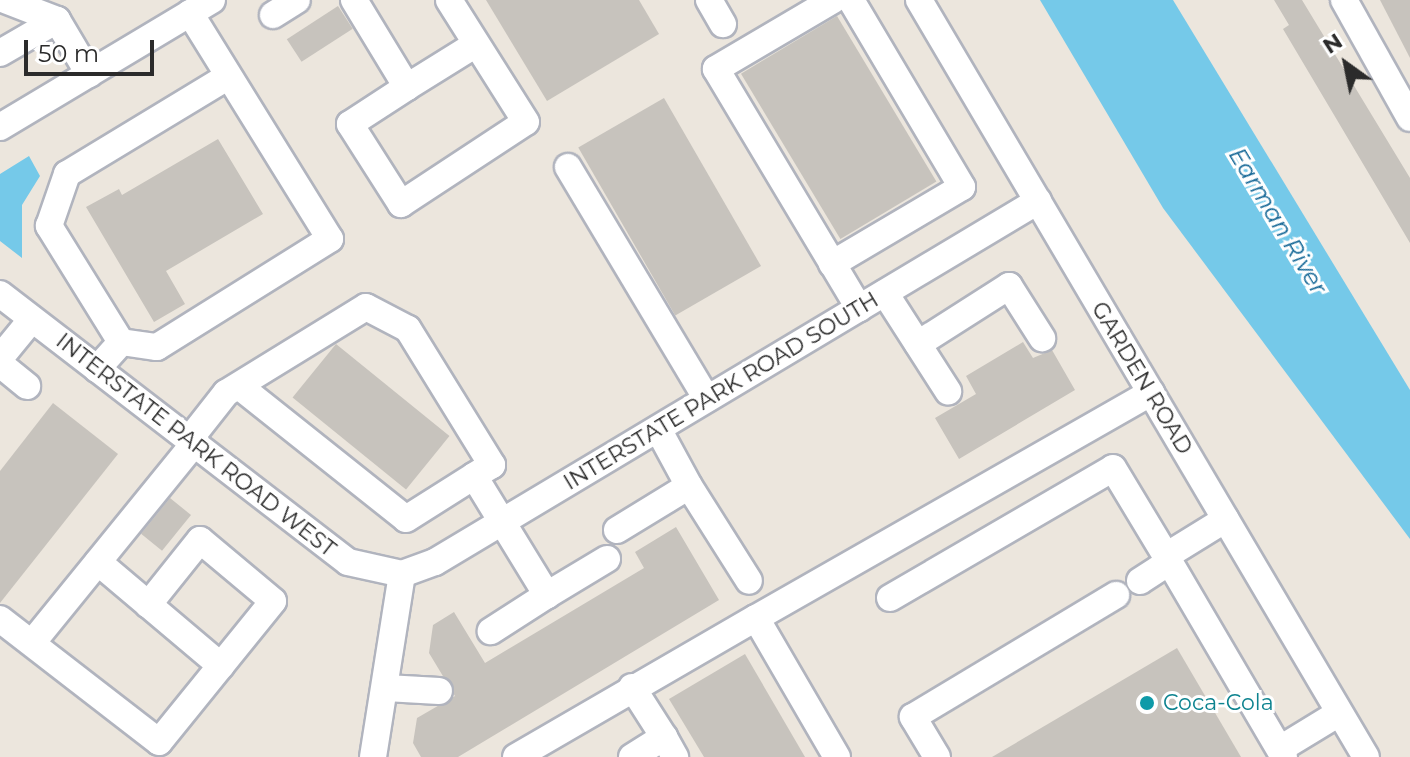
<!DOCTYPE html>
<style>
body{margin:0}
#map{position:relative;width:1410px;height:757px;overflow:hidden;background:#ece6dd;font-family:Montserrat,sans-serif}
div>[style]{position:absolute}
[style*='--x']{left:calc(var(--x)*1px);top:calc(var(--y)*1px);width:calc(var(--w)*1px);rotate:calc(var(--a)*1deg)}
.water>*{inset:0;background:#75c9e9}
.building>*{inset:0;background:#c7c3bd;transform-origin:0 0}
.roads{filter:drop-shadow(2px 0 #b1b4be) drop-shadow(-2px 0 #b1b4be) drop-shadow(0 2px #b1b4be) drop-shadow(0 -2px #b1b4be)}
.minor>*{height:26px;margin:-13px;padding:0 13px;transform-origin:13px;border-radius:13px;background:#fff}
.dots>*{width:22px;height:22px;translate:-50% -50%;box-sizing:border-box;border:4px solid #fff;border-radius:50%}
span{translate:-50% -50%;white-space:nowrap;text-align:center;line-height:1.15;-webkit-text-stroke:6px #fff;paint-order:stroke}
.street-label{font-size:22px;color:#2b2b2b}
.culture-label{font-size:22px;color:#0d838f}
.left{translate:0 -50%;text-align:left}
.water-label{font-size:24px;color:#146796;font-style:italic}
.north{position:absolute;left:1306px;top:24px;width:80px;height:80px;-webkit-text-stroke:6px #fff;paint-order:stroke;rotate:327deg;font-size:22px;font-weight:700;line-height:32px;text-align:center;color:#2b2b2b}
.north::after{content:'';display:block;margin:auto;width:28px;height:36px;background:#2b2b2b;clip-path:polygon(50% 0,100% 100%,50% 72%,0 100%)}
.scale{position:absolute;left:24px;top:40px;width:130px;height:36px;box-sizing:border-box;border:4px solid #2b2b2b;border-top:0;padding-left:10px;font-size:24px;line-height:28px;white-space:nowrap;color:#2b2b2b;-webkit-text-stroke:6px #fff;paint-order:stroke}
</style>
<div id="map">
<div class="water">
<div style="clip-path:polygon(1040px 0,1173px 0,1410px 390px,1410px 539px,1163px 208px)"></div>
<div style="clip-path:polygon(29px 156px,40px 176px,22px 205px,22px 258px,0 241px,0 174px)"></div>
</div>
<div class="building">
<div style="clip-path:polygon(486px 0,639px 0,659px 34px,547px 101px)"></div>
<div style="clip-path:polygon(1274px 0,1302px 0,1410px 178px,1410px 243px,1283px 29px,1289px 25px)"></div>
<div style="clip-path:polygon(1380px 0,1410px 0,1410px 58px)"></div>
<div style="left:338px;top:6px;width:27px;height:61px;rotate:57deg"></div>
<div style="left:837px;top:16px;width:193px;height:112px;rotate:59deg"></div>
<div style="left:664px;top:98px;width:194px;height:99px;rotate:60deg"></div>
<div style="clip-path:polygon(218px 139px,263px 214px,166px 271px,185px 304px,154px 322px,86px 207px,119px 189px,122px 195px)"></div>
<div style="clip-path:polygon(1023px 342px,1033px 358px,1052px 350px,1075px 390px,959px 459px,935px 418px,976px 394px,966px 376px)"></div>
<div style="left:336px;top:344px;width:146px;height:69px;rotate:39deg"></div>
<div style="clip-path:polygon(53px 403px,118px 454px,0 603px,0 471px)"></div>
<div style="left:170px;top:498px;width:27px;height:46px;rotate:39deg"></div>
<div style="clip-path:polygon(676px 527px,719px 600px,458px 757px,421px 757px,413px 743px,417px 718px,455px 696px,429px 653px,433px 625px,454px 612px,485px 663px,644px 568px,635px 552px)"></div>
<div style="clip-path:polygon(1177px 648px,1241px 757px,992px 757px)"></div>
<div style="clip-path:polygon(745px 654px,805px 757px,704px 757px,669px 699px)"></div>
</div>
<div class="roads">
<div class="minor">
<div style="--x:354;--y:0;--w:102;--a:58.7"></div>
<div style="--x:407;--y:87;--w:68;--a:147"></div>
<div style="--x:350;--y:124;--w:95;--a:57.5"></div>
<div style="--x:401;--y:204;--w:149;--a:-33.3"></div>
<div style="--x:526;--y:122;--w:144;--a:-122.3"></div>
<div style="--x:709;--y:0;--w:28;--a:60"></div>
<div style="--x:833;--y:0;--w:136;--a:149.5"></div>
<div style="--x:716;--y:69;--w:279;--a:59.1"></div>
<div style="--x:919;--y:0;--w:879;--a:59.44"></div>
<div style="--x:1344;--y:0;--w:135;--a:60.8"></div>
<div style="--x:273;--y:15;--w:28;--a:-32"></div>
<div style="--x:57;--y:20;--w:63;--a:59.3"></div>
<div style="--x:0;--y:53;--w:66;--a:-30.1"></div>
<div style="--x:57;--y:20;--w:56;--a:-159"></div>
<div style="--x:407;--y:87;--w:81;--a:-31.9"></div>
<div style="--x:0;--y:127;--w:247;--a:-30.9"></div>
<div style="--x:568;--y:167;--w:270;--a:59.1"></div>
<div style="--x:832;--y:264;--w:151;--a:-30.6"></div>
<div style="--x:962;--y:187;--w:217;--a:-120.7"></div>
<div style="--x:885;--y:293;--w:117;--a:57.3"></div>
<div style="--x:0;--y:294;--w:439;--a:37.6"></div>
<div style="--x:348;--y:562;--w:55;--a:12.5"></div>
<div style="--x:402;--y:574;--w:35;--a:-20"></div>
<div style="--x:435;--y:562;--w:703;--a:-30.91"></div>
<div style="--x:121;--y:342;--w:137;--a:-121.8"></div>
<div style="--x:49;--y:226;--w:55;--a:-70.9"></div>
<div style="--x:67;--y:174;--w:187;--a:-31.2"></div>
<div style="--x:918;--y:344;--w:108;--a:-32.5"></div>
<div style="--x:1009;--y:286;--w:62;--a:57.6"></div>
<div style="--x:0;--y:358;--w:50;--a:-50.6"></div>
<div style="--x:0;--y:364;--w:35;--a:39"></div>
<div style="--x:97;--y:369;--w:36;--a:-48"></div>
<div style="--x:121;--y:342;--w:36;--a:8"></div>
<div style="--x:157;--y:347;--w:204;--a:-32"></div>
<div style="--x:330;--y:239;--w:266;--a:-121.8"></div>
<div style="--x:239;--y:386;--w:213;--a:38.5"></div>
<div style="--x:406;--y:519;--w:80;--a:-32.3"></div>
<div style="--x:189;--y:440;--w:60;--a:-51.8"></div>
<div style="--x:226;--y:393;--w:164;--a:-31.6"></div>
<div style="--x:366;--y:307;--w:47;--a:27.6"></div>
<div style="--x:408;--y:329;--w:160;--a:58.3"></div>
<div style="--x:492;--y:465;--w:21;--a:149"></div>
<div style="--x:474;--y:476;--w:140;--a:58.5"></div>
<div style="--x:547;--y:595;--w:67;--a:147.3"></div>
<div style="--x:689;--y:486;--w:112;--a:57.7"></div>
<div style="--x:617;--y:530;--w:84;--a:-31.4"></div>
<div style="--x:689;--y:486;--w:65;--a:-118.5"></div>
<div style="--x:1166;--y:556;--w:233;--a:59.6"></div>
<div style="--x:98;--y:562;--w:161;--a:40.2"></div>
<div style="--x:1140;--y:581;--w:35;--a:-33"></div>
<div style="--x:547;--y:595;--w:70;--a:-31"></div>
<div style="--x:890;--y:598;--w:258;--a:-30.2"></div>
<div style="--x:1113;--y:468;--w:103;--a:58.9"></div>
<div style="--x:1166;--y:556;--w:70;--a:-31.7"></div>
<div style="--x:756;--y:618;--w:455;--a:-29.7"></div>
<div style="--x:0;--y:619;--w:201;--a:37.7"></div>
<div style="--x:159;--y:742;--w:181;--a:-51"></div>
<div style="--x:273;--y:601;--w:95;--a:-140.1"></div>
<div style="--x:200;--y:540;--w:83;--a:128.7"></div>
<div style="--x:32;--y:643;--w:257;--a:-50.9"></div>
<div style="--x:632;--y:687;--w:59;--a:57.4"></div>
<div style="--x:386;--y:688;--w:53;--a:3.2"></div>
<div style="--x:1280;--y:749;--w:69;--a:-31.4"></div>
<div style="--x:373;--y:757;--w:185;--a:-81"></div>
<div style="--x:516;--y:757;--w:277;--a:-30.1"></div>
<div style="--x:756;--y:618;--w:161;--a:59.8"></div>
<div style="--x:632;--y:757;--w:38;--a:-32"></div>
<div style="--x:664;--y:737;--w:23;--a:61"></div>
<div style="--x:937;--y:757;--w:47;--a:-121"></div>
<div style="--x:913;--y:717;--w:237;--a:-31"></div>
</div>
</div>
<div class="dots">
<div style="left:1147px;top:703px;background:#0f9aa8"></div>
</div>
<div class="street-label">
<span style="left:1142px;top:378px;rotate:59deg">GARDEN ROAD</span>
<span style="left:721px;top:391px;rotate:-31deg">INTERSTATE PARK ROAD SOUTH</span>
<span style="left:196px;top:445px;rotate:38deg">INTERSTATE PARK ROAD WEST</span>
</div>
<div class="culture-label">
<span class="left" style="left:1163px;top:703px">Coca-Cola</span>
</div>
<div class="water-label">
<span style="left:1278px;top:221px;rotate:59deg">Earman River</span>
</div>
<div class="north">N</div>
<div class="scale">50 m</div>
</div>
